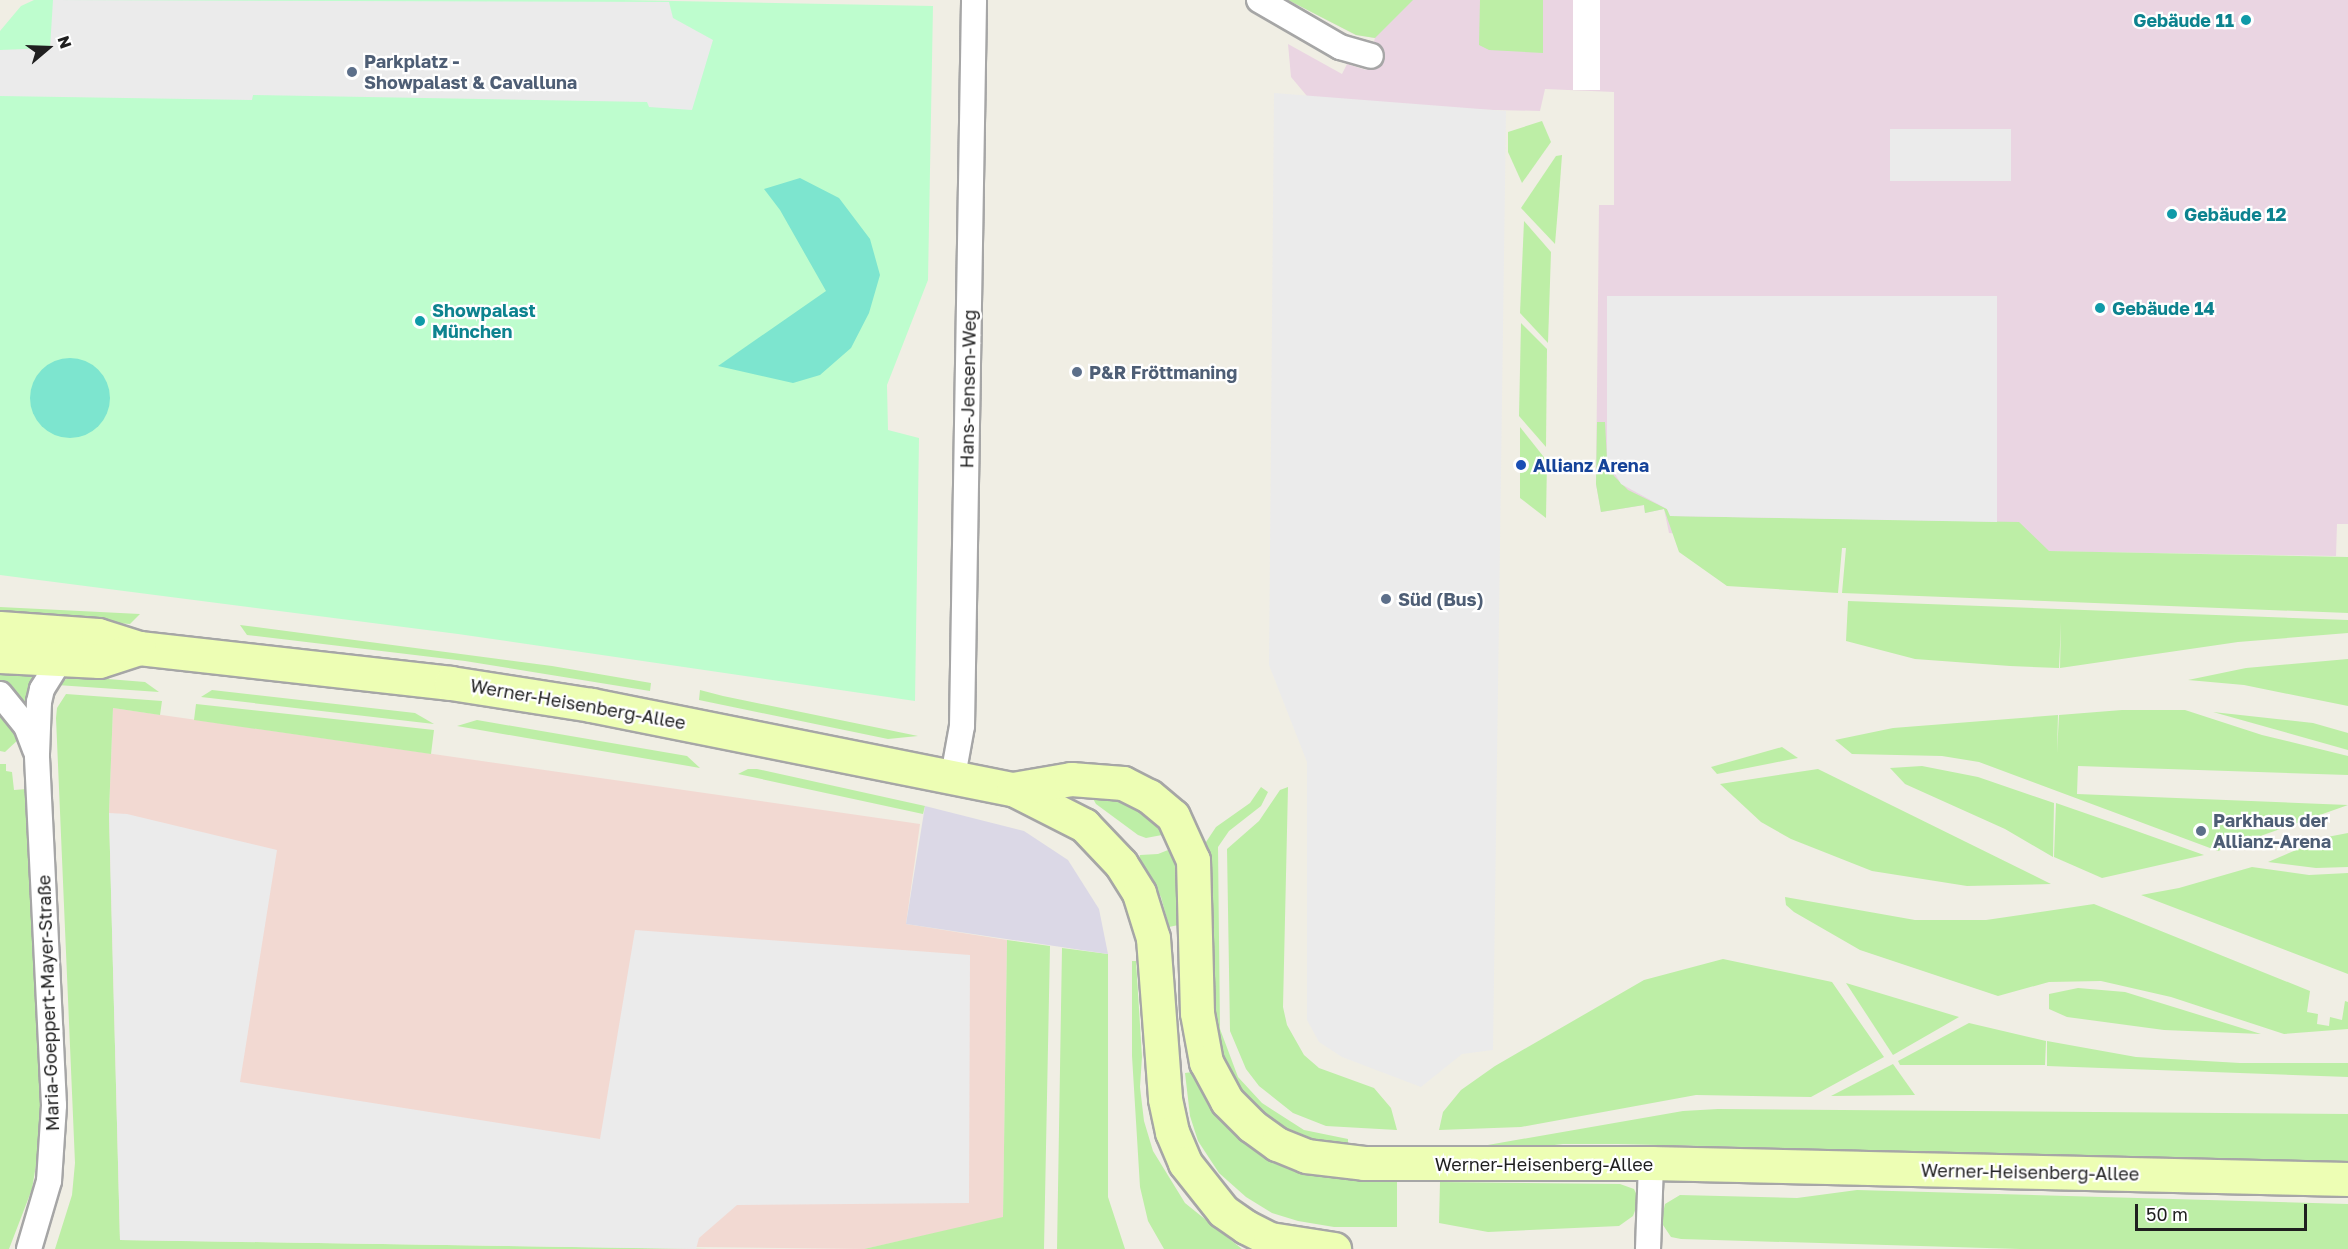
<!DOCTYPE html>
<meta charset="utf-8">
<style>
body{margin:0}
#map{position:relative;width:2348px;height:1249px;overflow:hidden;background:#f0eee4;font-family:"Golos Text",sans-serif}
div>[style]{position:absolute}
[style*='--x']{left:calc(var(--x)*1px);top:calc(var(--y)*1px);width:calc(var(--w)*1px);rotate:calc(var(--a)*1deg)}
.commercial>*{inset:0;background:#f2d9d2}
.industrial>*{inset:0;background:#ead5e2}
.grass>*{inset:0;background:#bdeea6}
.park>*{inset:0;background:#befdce}
.pitch>*{inset:0;background:#7de5cf}
.round{border-radius:50%}
.parking>*{inset:0;background:#ebebeb;transform-origin:0 0}
.plaza>*{inset:0;background:#dbd8e6}
.pier>*{inset:0;background:#fff;transform-origin:0 0}
.roads{filter:drop-shadow(2px 0 #a6a6a6) drop-shadow(-2px 0 #a6a6a6) drop-shadow(0 2px #a6a6a6) drop-shadow(0 -2px #a6a6a6)}
.street>*{height:24px;margin:-12px;padding:0 12px;transform-origin:12px;border-radius:12px;background:#fff}
.secondary>*{height:33px;margin:-16.5px;padding:0 16.5px;transform-origin:16.5px;border-radius:16.5px;background:#edfeb4}
.dots>*{width:16px;height:16px;translate:-50% -50%;box-sizing:border-box;border:3px solid #fff;border-radius:50%}
span{translate:-50% -50%;white-space:nowrap;text-align:center;line-height:1.15;-webkit-text-stroke:4.5px #fff;paint-order:stroke}
.culture-label{font-size:18px;color:#0d838f;font-weight:700}
.right{translate:-100% -50%;text-align:right}
.left{translate:0 -50%;text-align:left}
.service-label{font-size:18px;color:#4e5e75;font-weight:700}
.street-label{font-size:18px;color:#1f1f1f}
.transit-label{font-size:18px;color:#164399;font-weight:700}
.north{position:absolute;left:18px;top:18px;width:60px;height:60px;-webkit-text-stroke:4px #fff;paint-order:stroke;rotate:71deg;font-size:16px;font-weight:700;line-height:24px;text-align:center;color:#1f1f1f}
.north::after{content:'';display:block;margin:auto;width:21px;height:27px;background:#1f1f1f;clip-path:polygon(50% 0,100% 100%,50% 72%,0 100%)}
.scale{position:absolute;left:2135px;top:1204px;width:172px;height:27px;box-sizing:border-box;border:3px solid #1f1f1f;border-top:0;padding-left:8px;font-size:18px;line-height:21px;white-space:nowrap;color:#1f1f1f;-webkit-text-stroke:4px #fff;paint-order:stroke}
</style>
<div id="map">
<div class="commercial">
<div style="clip-path:polygon(113px 708px,920px 824px,906px 924px,1007px 940px,1003px 1218px,864px 1249px,120px 1240px,109px 813px)"></div>
</div>
<div class="industrial">
<div style="clip-path:polygon(1288px 0,2348px 0,2348px 524px,2337px 524px,2336px 556px,1842px 548px,1669px 533px,1664px 509px,1645px 513px,1644px 505px,1601px 512px,1596px 484px,1599px 205px,1614px 205px,1614px 92px,1545px 89px,1540px 111px,1328px 106px,1312px 102px,1291px 77px,1288px 44px,1342px 74px,1347px 64px,1366px 70px,1375px 38px,1356px 35px)"></div>
</div>
<div class="grass">
<div style="clip-path:polygon(1288px 0,1413px 0,1375px 38px,1356px 35px)"></div>
<div style="clip-path:polygon(1480px 0,1543px 0,1543px 53px,1489px 50px,1479px 45px)"></div>
<div style="clip-path:polygon(1542px 121px,1551px 142px,1522px 183px,1508px 152px,1508px 132px)"></div>
<div style="clip-path:polygon(1562px 155px,1559px 196px,1555px 244px,1521px 208px,1556px 156px)"></div>
<div style="clip-path:polygon(1524px 221px,1551px 252px,1548px 343px,1520px 313px)"></div>
<div style="clip-path:polygon(1521px 323px,1547px 349px,1546px 447px,1519px 416px)"></div>
<div style="clip-path:polygon(1597px 422px,1605px 422px,1607px 460px,1614px 476px,1628px 490px,1667px 509px,1671px 516px,2019px 522px,2049px 551px,2348px 557px,2348px 613px,1842px 593px,1846px 548px,1842px 548px,1838px 593px,1727px 586px,1679px 552px,1664px 509px,1645px 513px,1644px 505px,1601px 512px,1596px 484px)"></div>
<div style="clip-path:polygon(1520px 427px,1547px 461px,1546px 518px,1520px 498px)"></div>
<div style="clip-path:polygon(1848px 601px,2348px 620px,2348px 633px,2238px 642px,2060px 668px,2061px 622px,2059px 668px,2010px 666px,1915px 659px,1846px 641px)"></div>
<div style="clip-path:polygon(0 607px,140px 614px,130px 624px,0 615px)"></div>
<div style="clip-path:polygon(240px 625px,552px 666px,651px 683px,650px 691px,465px 661px,247px 635px)"></div>
<div style="clip-path:polygon(2348px 659px,2348px 706px,2244px 685px,2188px 680px,2246px 668px)"></div>
<div style="clip-path:polygon(0 673px,37px 677px,28px 706px,24px 708px,0 684px)"></div>
<div style="clip-path:polygon(71px 676px,145px 682px,159px 692px,57px 685px)"></div>
<div style="clip-path:polygon(212px 690px,415px 713px,434px 724px,201px 697px)"></div>
<div style="clip-path:polygon(700px 690px,723px 696px,918px 736px,888px 739px,699px 700px)"></div>
<div style="clip-path:polygon(66px 694px,162px 701px,160px 715px,113px 708px,109px 813px,120px 1240px,708px 1249px,55px 1249px,72px 1195px,75px 1163px,56px 718px,57px 708px)"></div>
<div style="clip-path:polygon(196px 704px,434px 730px,431px 754px,194px 720px)"></div>
<div style="clip-path:polygon(0 705px,21px 737px,5px 752px,0 751px)"></div>
<div style="clip-path:polygon(2122px 710px,2185px 710px,2262px 735px,2348px 756px,2348px 775px,2078px 766px,2077px 794px,2348px 805px,2218px 851px,1979px 762px,1942px 756px,1852px 754px,1835px 740px,1893px 728px,2058px 715px,2057px 753px,2059px 715px)"></div>
<div style="clip-path:polygon(2213px 712px,2313px 723px,2348px 733px,2348px 750px)"></div>
<div style="clip-path:polygon(477px 720px,687px 756px,700px 768px,457px 726px)"></div>
<div style="clip-path:polygon(1782px 747px,1798px 758px,1717px 774px,1711px 767px)"></div>
<div style="clip-path:polygon(0 764px,6px 764px,6px 771px,12px 772px,14px 790px,27px 789px,41px 1066px,39px 1147px,32px 1189px,9px 1249px,0 1249px)"></div>
<div style="clip-path:polygon(1922px 766px,1978px 777px,2054px 803px,2053px 857px,2005px 829px,1905px 784px,1890px 768px)"></div>
<div style="clip-path:polygon(748px 769px,757px 769px,925px 806px,923px 814px,738px 774px)"></div>
<div style="clip-path:polygon(1818px 769px,2051px 884px,1967px 886px,1872px 871px,1791px 839px,1761px 822px,1720px 784px)"></div>
<div style="clip-path:polygon(1261px 787px,1268px 792px,1261px 806px,1229px 831px,1218px 847px,1220px 1029px,1238px 1077px,1262px 1103px,1304px 1130px,1348px 1139px,1348px 1148px,1319px 1144px,1285px 1132px,1243px 1098px,1215px 1048px,1206px 842px,1216px 827px,1250px 803px)"></div>
<div style="clip-path:polygon(1288px 787px,1283px 1007px,1287px 1025px,1304px 1055px,1319px 1068px,1374px 1088px,1391px 1108px,1397px 1130px,1326px 1126px,1293px 1113px,1259px 1086px,1246px 1069px,1230px 1031px,1227px 849px,1259px 821px,1280px 790px)"></div>
<div style="clip-path:polygon(1097px 792px,1136px 803px,1164px 830px,1162px 835px,1146px 838px,1138px 835px,1096px 804px,1092px 797px)"></div>
<div style="clip-path:polygon(2056px 803px,2128px 828px,2204px 855px,2102px 878px,2054px 857px)"></div>
<div style="clip-path:polygon(2348px 833px,2348px 867px,2316px 868px,2268px 862px,2327px 837px)"></div>
<div style="clip-path:polygon(1173px 848px,1183px 924px,1169px 927px,1161px 897px,1139px 858px,1140px 855px,1158px 854px)"></div>
<div style="clip-path:polygon(2252px 867px,2309px 875px,2348px 873px,2348px 974px,2141px 895px,2179px 888px)"></div>
<div style="clip-path:polygon(1785px 897px,1915px 920px,1986px 920px,2094px 904px,2310px 991px,2307px 1012px,2318px 1014px,2317px 1024px,2329px 1026px,2330px 1017px,2342px 1020px,2345px 1001px,2348px 1002px,2348px 1029px,2284px 1034px,2171px 997px,2101px 981px,2049px 982px,1998px 996px,1860px 950px,1794px 912px,1786px 905px)"></div>
<div style="clip-path:polygon(1007px 940px,1050px 946px,1044px 1249px,864px 1249px,1003px 1217px)"></div>
<div style="clip-path:polygon(1062px 948px,1108px 954px,1108px 1197px,1125px 1249px,1057px 1249px)"></div>
<div style="clip-path:polygon(1723px 959px,1832px 982px,1884px 1057px,1811px 1097px,1696px 1095px,1521px 1127px,1439px 1130px,1443px 1112px,1461px 1090px,1495px 1066px,1644px 980px)"></div>
<div style="clip-path:polygon(1132px 961px,1136px 961px,1142px 1057px,1140px 1087px,1144px 1121px,1153px 1151px,1185px 1203px,1242px 1249px,1164px 1249px,1148px 1221px,1140px 1187px,1132px 1056px)"></div>
<div style="clip-path:polygon(1846px 983px,1959px 1017px,1893px 1055px)"></div>
<div style="clip-path:polygon(2078px 988px,2125px 992px,2261px 1034px,2164px 1030px,2067px 1017px,2049px 1009px,2049px 994px)"></div>
<div style="clip-path:polygon(1969px 1023px,2046px 1041px,2045px 1065px,1900px 1065px,1898px 1061px)"></div>
<div style="clip-path:polygon(2047px 1041px,2136px 1057px,2240px 1063px,2348px 1063px,2348px 1077px,2047px 1066px)"></div>
<div style="clip-path:polygon(1893px 1064px,1915px 1095px,1831px 1096px)"></div>
<div style="clip-path:polygon(1192px 1072px,1207px 1103px,1255px 1151px,1285px 1166px,1323px 1176px,1397px 1181px,1397px 1227px,1334px 1227px,1298px 1221px,1272px 1213px,1246px 1197px,1219px 1173px,1198px 1141px,1190px 1116px,1185px 1073px)"></div>
<div style="clip-path:polygon(1718px 1109px,2348px 1114px,2348px 1162px,1618px 1144px,1563px 1144px,1483px 1153px,1482px 1146px,1683px 1111px)"></div>
<div style="clip-path:polygon(1440px 1182px,1620px 1184px,1634px 1189px,1639px 1200px,1633px 1216px,1619px 1226px,1488px 1232px,1439px 1223px)"></div>
<div style="clip-path:polygon(1857px 1190px,2348px 1204px,2348px 1249px,2020px 1249px,1681px 1239px,1671px 1237px,1661px 1222px,1665px 1204px,1680px 1195px,1797px 1198px)"></div>
</div>
<div class="park">
<div style="clip-path:polygon(34px 0,623px 0,933px 6px,928px 280px,887px 385px,888px 430px,919px 438px,915px 701px,458px 634px,0 575px,0 31px,21px 6px)"></div>
</div>
<div class="pitch">
<div style="clip-path:polygon(800px 178px,839px 198px,870px 239px,880px 275px,869px 313px,851px 348px,820px 375px,793px 383px,718px 366px,826px 291px,780px 210px,764px 189px)"></div>
<div class="round" style="left:30px;top:358px;width:80px;height:80px"></div>
</div>
<div class="parking">
<div style="clip-path:polygon(53px 0,669px 2px,673px 18px,713px 40px,692px 110px,649px 107px,647px 102px,253px 95px,252px 100px,0 96px,0 50px,50px 48px)"></div>
<div style="clip-path:polygon(1274px 93px,1506px 111px,1493px 1050px,1462px 1054px,1421px 1087px,1342px 1057px,1319px 1042px,1307px 1020px,1307px 762px,1269px 665px)"></div>
<div style="left:1890px;top:129px;width:121px;height:52px"></div>
<div style="clip-path:polygon(1607px 296px,1997px 296px,1997px 522px,1670px 516px,1667px 509px,1621px 484px,1607px 460px)"></div>
<div style="clip-path:polygon(109px 813px,127px 814px,277px 850px,240px 1082px,600px 1139px,635px 930px,970px 955px,969px 1203px,737px 1205px,699px 1238px,696px 1249px,120px 1240px)"></div>
</div>
<div class="plaza">
<div style="clip-path:polygon(925px 806px,1024px 831px,1068px 860px,1099px 909px,1108px 954px,906px 924px)"></div>
</div>
<div class="pier">
<div style="left:1573px;top:0;width:27px;height:90px"></div>
</div>
<div class="roads">
<div class="street">
<div style="--x:1259;--y:0;--w:94;--a:30.1"></div>
<div style="--x:1340;--y:47;--w:32;--a:16"></div>
<div style="--x:0;--y:694;--w:41;--a:50.9"></div>
<div style="--x:26;--y:726;--w:25;--a:69"></div>
<div style="--x:953;--y:776;--w:51;--a:-79.8"></div>
<div style="--x:962;--y:726;--w:726;--a:-89.05"></div>
<div style="--x:29;--y:1249;--w:71;--a:-73.6"></div>
<div style="--x:49;--y:1181;--w:76;--a:-86.2"></div>
<div style="--x:54;--y:1105;--w:351;--a:-92.8"></div>
<div style="--x:37;--y:754;--w:52;--a:-87.8"></div>
<div style="--x:39;--y:702;--w:13;--a:-77"></div>
<div style="--x:42;--y:689;--w:34;--a:-58"></div>
<div style="--x:1648;--y:1249;--w:86;--a:-88"></div>
</div>
<div class="secondary">
<div style="--x:0;--y:628;--w:98;--a:4.1"></div>
<div style="--x:98;--y:635;--w:43;--a:17.6"></div>
<div style="--x:139;--y:648;--w:314;--a:6.4"></div>
<div style="--x:451;--y:683;--w:142;--a:8.9"></div>
<div style="--x:591;--y:705;--w:430;--a:11.3"></div>
<div style="--x:1013;--y:789;--w:80;--a:26.9"></div>
<div style="--x:1084;--y:825;--w:54;--a:46.5"></div>
<div style="--x:1121;--y:864;--w:34;--a:58"></div>
<div style="--x:1139;--y:893;--w:47;--a:72.7"></div>
<div style="--x:1153;--y:938;--w:161;--a:85.7"></div>
<div style="--x:1165;--y:1099;--w:34;--a:78"></div>
<div style="--x:1172;--y:1132;--w:34;--a:67"></div>
<div style="--x:1185;--y:1163;--w:61;--a:51.6"></div>
<div style="--x:1223;--y:1211;--w:28;--a:35"></div>
<div style="--x:1246;--y:1227;--w:27;--a:27"></div>
<div style="--x:1270;--y:1239;--w:65;--a:8.9"></div>
<div style="--x:0;--y:656;--w:99;--a:2.9"></div>
<div style="--x:99;--y:661;--w:42;--a:-18"></div>
<div style="--x:1013;--y:789;--w:59;--a:-9.8"></div>
<div style="--x:1071;--y:779;--w:52;--a:4.4"></div>
<div style="--x:1123;--y:783;--w:29;--a:27"></div>
<div style="--x:1149;--y:796;--w:31;--a:40"></div>
<div style="--x:1173;--y:816;--w:48;--a:65.6"></div>
<div style="--x:1193;--y:860;--w:153;--a:88.5"></div>
<div style="--x:1197;--y:1013;--w:50;--a:79.6"></div>
<div style="--x:1206;--y:1062;--w:44;--a:61.7"></div>
<div style="--x:1227;--y:1101;--w:35;--a:45"></div>
<div style="--x:1252;--y:1126;--w:31;--a:36"></div>
<div style="--x:1277;--y:1144;--w:31;--a:22"></div>
<div style="--x:1306;--y:1156;--w:58;--a:6.9"></div>
<div style="--x:1364;--y:1163;--w:287;--a:0"></div>
<div style="--x:1651;--y:1163;--w:697;--a:1.32"></div>
</div>
</div>
<div class="dots">
<div style="left:2246px;top:20px;background:#0f9aa8"></div>
<div style="left:352px;top:72px;background:#5c6f8a"></div>
<div style="left:2172px;top:214px;background:#0f9aa8"></div>
<div style="left:2100px;top:308px;background:#0f9aa8"></div>
<div style="left:420px;top:321px;background:#0f9aa8"></div>
<div style="left:1077px;top:372px;background:#5c6f8a"></div>
<div style="left:1521px;top:465px;background:#1a4fb4"></div>
<div style="left:1386px;top:599px;background:#5c6f8a"></div>
<div style="left:2201px;top:831px;background:#5c6f8a"></div>
</div>
<div class="culture-label">
<span class="right" style="left:2234px;top:20px">Gebäude 11</span>
<span class="left" style="left:2184px;top:214px">Gebäude 12</span>
<span class="left" style="left:2112px;top:308px">Gebäude 14</span>
<span class="left" style="left:432px;top:321px">Showpalast<br>München</span>
</div>
<div class="service-label">
<span class="left" style="left:364px;top:72px">Parkplatz -<br>Showpalast &amp; Cavalluna</span>
<span class="left" style="left:1089px;top:372px">P&amp;R Fröttmaning</span>
<span class="left" style="left:1398px;top:599px">Süd (Bus)</span>
<span class="left" style="left:2213px;top:831px">Parkhaus der<br>Allianz-Arena</span>
</div>
<div class="street-label">
<span style="left:968px;top:389px;rotate:-89deg">Hans-Jensen-Weg</span>
<span style="left:578px;top:704px;rotate:10deg">Werner-Heisenberg-Allee</span>
<span style="left:48px;top:1003px;rotate:-92deg">Maria-Goeppert-Mayer-Straße</span>
<span style="left:1544px;top:1164px">Werner-Heisenberg-Allee</span>
<span style="left:2030px;top:1172px;rotate:1deg">Werner-Heisenberg-Allee</span>
</div>
<div class="transit-label">
<span class="left" style="left:1533px;top:465px">Allianz Arena</span>
</div>
<div class="north">N</div>
<div class="scale">50 m</div>
</div>
